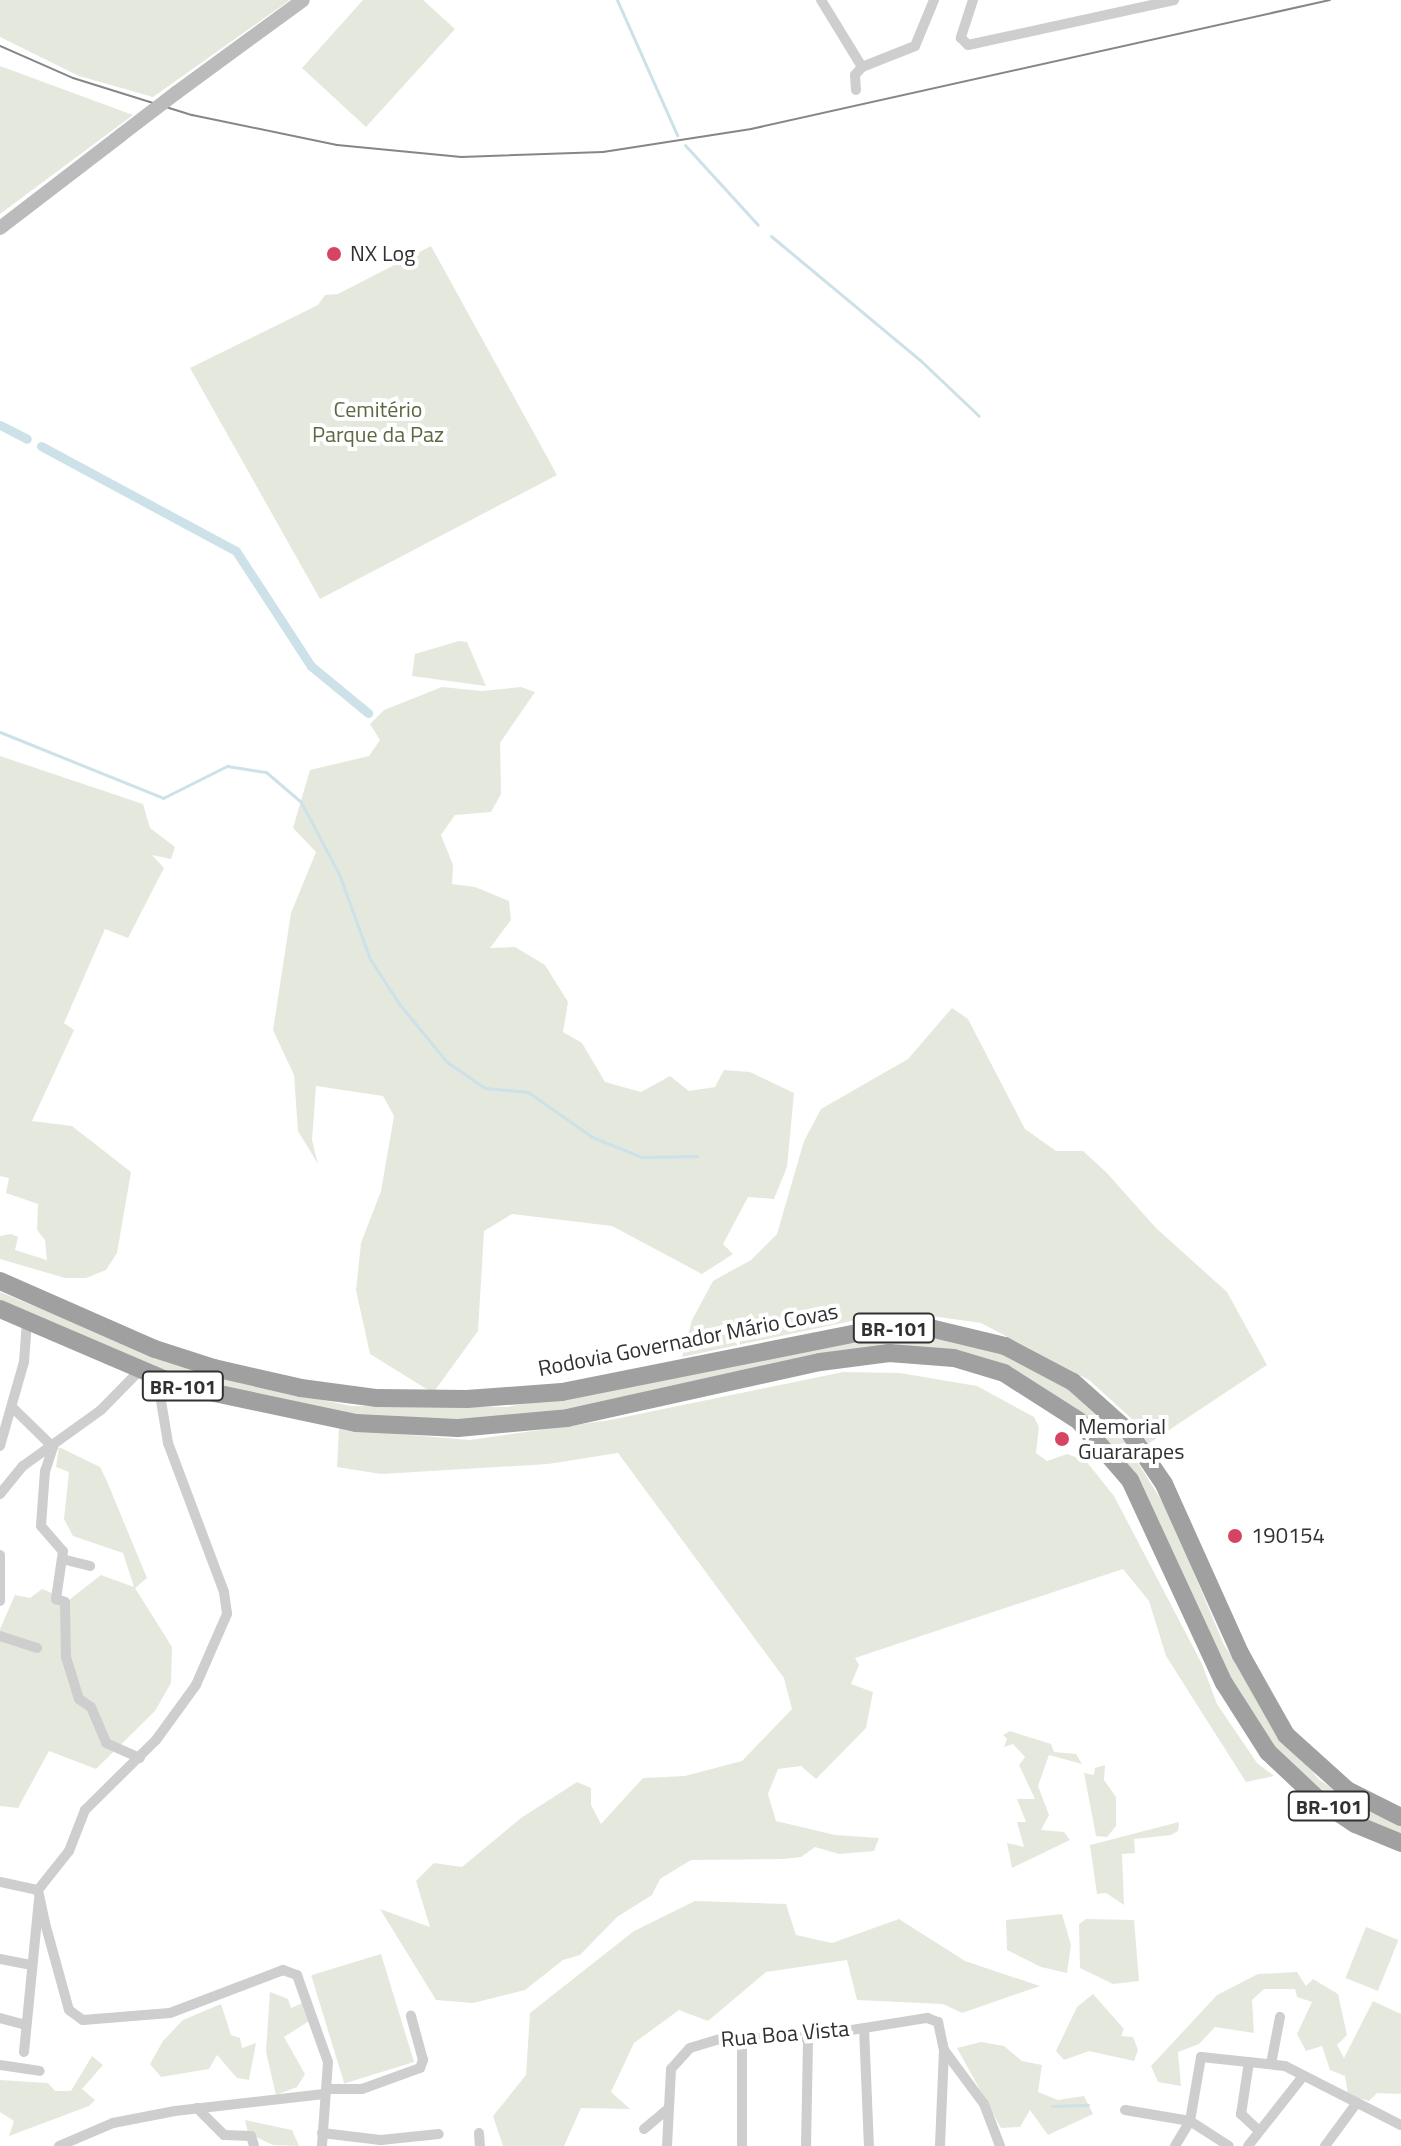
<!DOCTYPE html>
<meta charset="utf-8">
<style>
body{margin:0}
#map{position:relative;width:1401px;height:2146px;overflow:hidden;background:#fff;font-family:"Titillium Web",sans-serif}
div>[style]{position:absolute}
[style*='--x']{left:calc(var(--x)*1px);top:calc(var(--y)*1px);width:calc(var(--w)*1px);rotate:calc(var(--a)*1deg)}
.green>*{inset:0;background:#e5e9dd;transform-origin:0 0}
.stream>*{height:3px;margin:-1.5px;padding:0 1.5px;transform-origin:1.5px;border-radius:1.5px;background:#cce1e8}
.canal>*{height:9px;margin:-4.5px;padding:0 4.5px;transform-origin:4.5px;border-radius:4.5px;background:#cce1e8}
.minor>*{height:10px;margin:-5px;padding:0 5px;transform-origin:5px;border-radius:5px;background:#cecece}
.secondary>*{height:14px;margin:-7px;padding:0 7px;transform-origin:7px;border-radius:7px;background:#bbb}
.trunk>*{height:18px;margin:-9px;padding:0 9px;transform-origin:9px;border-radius:9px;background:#a0a0a0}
.tram>*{height:2px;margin:-1px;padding:0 1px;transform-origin:1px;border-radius:1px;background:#868686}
.secondary-bridge>*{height:14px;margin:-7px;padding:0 7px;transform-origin:7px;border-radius:7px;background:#bbb}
.dots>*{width:22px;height:22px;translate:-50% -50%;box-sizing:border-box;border:4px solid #fff;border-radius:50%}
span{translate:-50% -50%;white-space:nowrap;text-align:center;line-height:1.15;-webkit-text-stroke:8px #fff;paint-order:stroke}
.shield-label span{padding:2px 6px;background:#fff;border:2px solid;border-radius:6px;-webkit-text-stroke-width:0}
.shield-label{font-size:20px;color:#313131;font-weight:700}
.poi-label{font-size:22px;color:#313131}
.left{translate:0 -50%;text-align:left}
.park-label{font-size:22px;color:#5a6941}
.street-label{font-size:22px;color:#313131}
</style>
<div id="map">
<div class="green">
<div style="clip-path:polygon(0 0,290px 0,153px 97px,79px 76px,0 37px)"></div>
<div style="clip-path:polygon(363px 0,423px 0,455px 29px,366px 127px,302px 68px)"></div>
<div style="clip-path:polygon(0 66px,133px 115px,0 214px)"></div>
<div style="clip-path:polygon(431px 246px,557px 475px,320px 599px,190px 368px,318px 305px,325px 295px,338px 294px)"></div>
<div style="clip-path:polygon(459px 641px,467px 642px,486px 686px,412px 676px,415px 654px)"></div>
<div style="clip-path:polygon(442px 687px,482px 691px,521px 687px,535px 692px,500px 743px,501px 794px,491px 812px,455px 815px,441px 835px,453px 865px,452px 884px,475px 887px,509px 901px,511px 920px,490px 948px,515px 947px,545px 965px,568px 1002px,563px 1032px,582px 1043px,605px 1082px,641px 1092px,670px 1076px,689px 1091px,715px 1087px,724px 1070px,750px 1072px,794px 1093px,787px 1167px,774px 1199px,748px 1197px,723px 1244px,733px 1254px,702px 1274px,612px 1226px,512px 1214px,484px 1231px,478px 1331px,433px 1393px,370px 1354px,356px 1290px,361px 1243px,381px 1191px,394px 1116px,383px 1096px,316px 1086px,312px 1140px,318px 1164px,298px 1131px,294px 1075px,273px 1030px,291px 913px,316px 852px,293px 828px,310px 770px,369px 756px,380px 740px,370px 724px,384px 710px)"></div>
<div style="clip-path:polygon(0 756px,143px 804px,150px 828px,175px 847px,171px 859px,152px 855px,164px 868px,128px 938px,105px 929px,64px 1023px,74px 1030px,32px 1121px,72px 1126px,131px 1172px,117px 1253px,106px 1270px,86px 1278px,65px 1278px,0 1259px,0 1236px,11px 1234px,18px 1237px,15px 1250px,47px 1260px,45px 1240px,37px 1230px,38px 1204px,6px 1193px,9px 1178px,0 1176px)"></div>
<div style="clip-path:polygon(952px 1008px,968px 1019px,1025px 1129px,1056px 1151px,1083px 1151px,1106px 1172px,1156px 1228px,1227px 1292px,1267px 1365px,1148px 1444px,1133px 1420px,1089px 1380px,981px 1323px,918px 1314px,875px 1316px,682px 1357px,692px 1320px,713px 1281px,751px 1260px,777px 1234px,804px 1141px,821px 1109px,908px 1059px)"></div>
<div style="clip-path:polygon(0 1292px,201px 1374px,351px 1406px,507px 1407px,854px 1338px,928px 1335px,985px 1344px,1060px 1382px,1125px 1442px,1168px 1511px,1224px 1645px,1318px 1779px,1365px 1810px,1401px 1825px,1401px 1839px,1317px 1793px,1253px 1724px,1168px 1542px,1069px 1407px,912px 1347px,589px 1406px,489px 1419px,353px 1418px,172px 1376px,0 1302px)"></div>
<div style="clip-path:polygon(843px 1372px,900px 1373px,977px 1386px,1034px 1417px,1039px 1427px,1036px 1453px,1047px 1461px,1067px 1454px,1086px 1461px,1114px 1496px,1202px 1664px,1217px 1704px,1257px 1763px,1274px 1776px,1246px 1782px,1166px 1656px,1149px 1601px,1123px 1569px,855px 1658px,859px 1665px,851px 1684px,873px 1692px,866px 1728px,816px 1779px,801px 1766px,778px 1769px,768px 1794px,776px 1821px,835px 1835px,879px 1838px,874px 1851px,839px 1854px,815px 1847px,801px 1857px,784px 1859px,691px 1860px,660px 1879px,652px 1895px,617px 1917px,580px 1955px,563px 1960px,525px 1990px,473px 2003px,436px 2000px,380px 1909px,430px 1927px,416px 1881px,434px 1863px,462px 1867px,521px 1818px,577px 1782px,591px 1788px,591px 1805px,601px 1824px,643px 1778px,685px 1776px,742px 1761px,792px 1709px,784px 1678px,618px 1453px,548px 1464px,381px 1474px,337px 1467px,339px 1429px,470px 1440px,610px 1420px)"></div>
<div style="clip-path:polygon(59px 1447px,100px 1467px,106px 1479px,147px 1578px,135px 1588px,172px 1647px,171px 1683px,155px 1711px,96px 1769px,49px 1751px,18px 1808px,0 1806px,0 1629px,15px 1595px,30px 1598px,42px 1589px,69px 1600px,101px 1575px,134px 1587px,123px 1553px,73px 1536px,64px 1519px,69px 1472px,56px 1467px)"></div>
<div style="clip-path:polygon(1010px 1731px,1051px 1744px,1054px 1752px,1076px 1754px,1082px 1764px,1049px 1755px,1038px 1786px,1049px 1815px,1041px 1830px,1064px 1832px,1070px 1840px,1012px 1868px,1007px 1843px,1024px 1847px,1017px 1822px,1026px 1822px,1017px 1799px,1035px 1799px,1019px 1765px,1025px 1757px,1013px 1744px,1004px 1747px,1007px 1739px,1003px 1735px)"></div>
<div style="clip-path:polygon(1105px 1765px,1104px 1780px,1116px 1797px,1116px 1826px,1107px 1837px,1096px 1836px,1084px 1773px,1094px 1775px,1095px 1768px)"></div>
<div style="clip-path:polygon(1179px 1822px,1178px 1831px,1171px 1835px,1134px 1839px,1135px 1853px,1122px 1854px,1124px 1905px,1106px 1893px,1097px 1894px,1090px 1845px)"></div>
<div style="clip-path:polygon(695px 1901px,786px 1904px,796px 1935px,832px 1943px,899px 1919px,965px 1961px,1040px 1986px,962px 2013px,943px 2004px,857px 2000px,847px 1960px,766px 1972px,708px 2021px,679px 2010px,634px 2043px,611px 2092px,630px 2109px,581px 2108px,564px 2146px,503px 2146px,493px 2116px,526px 2075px,530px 2013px,634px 1931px)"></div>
<div style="clip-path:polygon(1062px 1914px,1071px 1945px,1067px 1973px,1041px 1967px,1007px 1950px,1006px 1920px)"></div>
<div style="clip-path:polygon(1086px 1919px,1134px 1920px,1139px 1981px,1113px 1984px,1080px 1968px,1079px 1924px)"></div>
<div style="left:1366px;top:1927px;width:35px;height:55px;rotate:22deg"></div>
<div style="left:381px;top:1954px;width:113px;height:73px;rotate:73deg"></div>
<div style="clip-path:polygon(1297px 1972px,1306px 1986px,1313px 1979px,1338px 1994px,1347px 2035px,1337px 2045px,1344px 2058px,1373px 2001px,1401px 2014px,1401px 2094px,1377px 2093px,1369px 2101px,1348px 2095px,1345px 2076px,1330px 2070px,1322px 2046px,1306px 2051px,1297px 2034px,1312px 2002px,1297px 1997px,1295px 1989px,1264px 1989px,1252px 2000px,1254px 2033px,1215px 2027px,1199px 2044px,1178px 2052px,1181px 2086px,1158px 2082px,1151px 2066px,1217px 1995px,1258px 1974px)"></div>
<div style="clip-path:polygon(270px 1992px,288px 1999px,291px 2008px,305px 2002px,309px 2021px,284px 2037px,305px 2074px,297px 2087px,276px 2095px,266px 2052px)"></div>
<div style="clip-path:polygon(1093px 1994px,1124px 2029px,1121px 2036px,1133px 2037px,1138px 2050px,1134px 2061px,1089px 2051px,1064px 2060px,1056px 2051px,1077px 2007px)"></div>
<div style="clip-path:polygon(221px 2004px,231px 2035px,240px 2038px,242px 2048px,256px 2043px,249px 2080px,237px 2078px,217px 2055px,209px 2069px,161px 2077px,150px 2064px,163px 2041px,183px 2020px)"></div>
<div style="clip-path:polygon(981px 2042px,1004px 2046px,1022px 2061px,1042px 2065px,1038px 2092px,1058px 2100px,1084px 2096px,1093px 2114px,1048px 2135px,1030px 2110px,1020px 2127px,1001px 2128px,957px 2048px)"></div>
<div style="clip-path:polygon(92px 2056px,103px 2065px,82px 2089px,95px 2100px,89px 2106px,9px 2136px,14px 2121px,0 2112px,0 2080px,48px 2083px,55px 2091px,71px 2091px)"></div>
<div style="clip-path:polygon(245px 2120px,292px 2130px,299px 2146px,273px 2145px,248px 2133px)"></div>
</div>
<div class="stream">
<div style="--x:617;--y:0;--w:148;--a:66"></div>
<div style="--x:685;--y:145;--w:108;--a:47.6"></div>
<div style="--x:771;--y:236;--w:194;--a:39.8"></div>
<div style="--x:920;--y:360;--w:81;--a:43.5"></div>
<div style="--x:0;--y:732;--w:176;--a:22"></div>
<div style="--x:163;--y:798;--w:72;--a:-26.6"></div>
<div style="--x:227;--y:766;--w:39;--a:9"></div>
<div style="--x:266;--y:772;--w:46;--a:40.6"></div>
<div style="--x:301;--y:802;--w:81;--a:62.2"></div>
<div style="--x:339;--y:874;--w:90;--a:70"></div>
<div style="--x:370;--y:959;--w:55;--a:56.9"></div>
<div style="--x:400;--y:1005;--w:74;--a:50.5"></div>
<div style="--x:447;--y:1062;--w:46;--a:34.4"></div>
<div style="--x:485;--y:1088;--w:43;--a:5.3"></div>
<div style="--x:528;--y:1092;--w:78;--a:35.1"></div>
<div style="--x:592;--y:1137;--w:54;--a:21.8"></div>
<div style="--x:642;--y:1157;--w:55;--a:-1"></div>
<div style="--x:1052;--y:2106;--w:36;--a:-2"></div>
</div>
<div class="canal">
<div style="--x:0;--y:425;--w:30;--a:27"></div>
<div style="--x:41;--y:446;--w:221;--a:28.3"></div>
<div style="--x:236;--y:551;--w:137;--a:56.9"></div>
<div style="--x:311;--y:666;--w:74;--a:39.5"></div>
</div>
<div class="minor">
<div style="--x:821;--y:0;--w:79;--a:58.5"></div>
<div style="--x:973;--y:0;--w:40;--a:108"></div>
<div style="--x:961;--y:38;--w:10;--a:45"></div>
<div style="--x:968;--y:45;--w:211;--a:-12.3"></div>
<div style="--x:856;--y:90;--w:15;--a:-94"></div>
<div style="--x:855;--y:75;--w:11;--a:-49"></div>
<div style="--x:862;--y:67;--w:57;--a:-21.6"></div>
<div style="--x:915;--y:46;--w:50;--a:-67.6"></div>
<div style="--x:157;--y:1377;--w:67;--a:80.5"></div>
<div style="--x:168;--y:1443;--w:159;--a:69.4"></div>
<div style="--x:224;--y:1592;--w:22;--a:82"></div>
<div style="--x:227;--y:1614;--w:77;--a:113.6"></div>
<div style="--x:196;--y:1685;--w:68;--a:126"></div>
<div style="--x:156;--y:1740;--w:100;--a:135.4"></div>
<div style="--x:85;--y:1810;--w:44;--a:111.3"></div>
<div style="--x:69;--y:1851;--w:50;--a:128.5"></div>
<div style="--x:38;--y:1890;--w:34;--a:78"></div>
<div style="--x:45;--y:1923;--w:90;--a:74.6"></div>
<div style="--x:69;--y:2010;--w:17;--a:36"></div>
<div style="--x:83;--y:2020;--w:87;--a:-4.6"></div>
<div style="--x:170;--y:2013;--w:121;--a:-20.8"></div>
<div style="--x:283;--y:1970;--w:15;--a:20"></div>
<div style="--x:297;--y:1975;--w:92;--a:70.4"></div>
<div style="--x:328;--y:2062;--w:84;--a:94.1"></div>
<div style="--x:13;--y:1408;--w:56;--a:44.3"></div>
<div style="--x:53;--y:1447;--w:25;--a:108"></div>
<div style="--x:45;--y:1471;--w:55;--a:94.2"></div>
<div style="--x:41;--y:1526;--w:33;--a:49"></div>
<div style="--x:63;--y:1551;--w:49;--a:98.3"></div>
<div style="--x:56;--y:1599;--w:9;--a:18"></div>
<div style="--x:65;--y:1602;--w:55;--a:89"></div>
<div style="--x:66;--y:1657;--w:44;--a:72.8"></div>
<div style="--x:79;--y:1699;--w:14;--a:34"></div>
<div style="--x:91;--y:1707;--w:39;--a:67"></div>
<div style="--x:106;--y:1743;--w:37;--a:24"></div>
<div style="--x:0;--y:1446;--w:87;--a:-74.1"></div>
<div style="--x:24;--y:1362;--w:41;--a:-85.8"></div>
<div style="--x:0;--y:1494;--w:36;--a:-51"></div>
<div style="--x:23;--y:1466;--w:96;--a:-35.7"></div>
<div style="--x:101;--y:1410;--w:56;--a:-45.7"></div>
<div style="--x:0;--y:1555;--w:46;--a:90"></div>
<div style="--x:62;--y:1559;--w:29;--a:14"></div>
<div style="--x:0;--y:1636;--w:39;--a:18"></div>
<div style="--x:0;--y:1882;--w:39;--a:12"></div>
<div style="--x:0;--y:1959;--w:31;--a:11"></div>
<div style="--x:0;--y:2018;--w:24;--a:15"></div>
<div style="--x:864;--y:2028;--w:118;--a:87.6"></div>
<div style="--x:742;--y:2037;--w:109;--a:90"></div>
<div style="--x:944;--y:2050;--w:67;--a:53.5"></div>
<div style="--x:984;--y:2104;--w:45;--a:69.1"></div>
<div style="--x:24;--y:2052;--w:153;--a:-84.4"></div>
<div style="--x:1249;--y:2062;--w:53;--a:98.7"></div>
<div style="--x:1241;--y:2114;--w:25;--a:43"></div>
<div style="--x:1271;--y:2064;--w:48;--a:-79.2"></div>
<div style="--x:0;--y:2065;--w:40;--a:8.5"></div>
<div style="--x:327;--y:2089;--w:35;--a:0"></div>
<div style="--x:362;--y:2089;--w:62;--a:-19.9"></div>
<div style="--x:420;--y:2068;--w:9;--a:-69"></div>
<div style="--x:423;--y:2060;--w:46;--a:-105.3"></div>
<div style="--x:197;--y:2108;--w:38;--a:45"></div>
<div style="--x:224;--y:2135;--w:27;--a:2"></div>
<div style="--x:251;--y:2136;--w:10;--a:73"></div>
<div style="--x:1125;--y:2110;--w:66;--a:9.6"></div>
<div style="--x:1190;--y:2121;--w:46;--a:32.7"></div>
<div style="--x:1190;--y:2121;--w:65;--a:-80.2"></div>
<div style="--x:1201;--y:2057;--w:84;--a:6.1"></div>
<div style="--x:1285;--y:2066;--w:130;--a:27"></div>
<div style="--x:644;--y:2129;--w:30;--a:-40"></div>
<div style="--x:322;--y:2133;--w:59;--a:6.8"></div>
<div style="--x:381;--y:2140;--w:58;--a:-5.9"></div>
<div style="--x:479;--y:2133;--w:13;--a:86"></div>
<div style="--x:59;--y:2146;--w:59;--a:-23.1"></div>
<div style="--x:113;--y:2123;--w:63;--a:-11"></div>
<div style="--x:175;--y:2111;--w:150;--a:-6.5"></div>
<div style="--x:667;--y:2146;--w:77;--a:-87"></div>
<div style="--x:671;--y:2069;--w:28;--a:-48"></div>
<div style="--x:690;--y:2048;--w:31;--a:-17"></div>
<div style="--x:720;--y:2039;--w:88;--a:-1.3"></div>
<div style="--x:808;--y:2037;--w:121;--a:-9.1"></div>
<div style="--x:927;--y:2018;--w:12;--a:20"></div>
<div style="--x:938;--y:2022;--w:29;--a:78"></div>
<div style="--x:944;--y:2050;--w:96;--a:92.4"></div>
<div style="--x:806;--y:2146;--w:109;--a:-88.9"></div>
<div style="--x:1175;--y:2146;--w:29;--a:-59"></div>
<div style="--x:1248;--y:2146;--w:89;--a:-51.8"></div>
<div style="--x:1325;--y:2146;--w:52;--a:-53.6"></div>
</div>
<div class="secondary">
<div style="--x:176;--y:93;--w:157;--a:-36.2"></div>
<div style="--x:0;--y:228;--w:153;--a:-37.5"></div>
</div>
<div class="trunk">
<div style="--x:0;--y:1281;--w:169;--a:23.7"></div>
<div style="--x:155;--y:1349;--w:62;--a:17.9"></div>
<div style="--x:214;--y:1368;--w:89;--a:12.9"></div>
<div style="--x:301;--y:1388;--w:77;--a:7.5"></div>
<div style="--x:377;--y:1398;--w:90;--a:0.6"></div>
<div style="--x:467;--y:1399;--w:95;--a:-4.2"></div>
<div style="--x:562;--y:1392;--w:320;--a:-11.3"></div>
<div style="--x:876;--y:1329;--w:54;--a:-1.1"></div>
<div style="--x:930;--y:1328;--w:77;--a:13.5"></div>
<div style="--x:1005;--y:1346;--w:77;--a:27.9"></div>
<div style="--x:1073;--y:1382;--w:75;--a:41.8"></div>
<div style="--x:1129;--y:1432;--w:63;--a:56.1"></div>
<div style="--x:1164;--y:1484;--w:188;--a:65.8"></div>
<div style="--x:1241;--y:1655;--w:92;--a:60.6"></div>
<div style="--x:1286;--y:1735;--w:82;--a:42"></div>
<div style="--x:1347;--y:1790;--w:60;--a:26.6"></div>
<div style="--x:0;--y:1309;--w:193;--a:23.2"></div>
<div style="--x:177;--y:1385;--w:183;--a:12"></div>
<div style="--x:356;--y:1423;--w:102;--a:2.8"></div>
<div style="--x:458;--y:1428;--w:109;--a:-5.2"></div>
<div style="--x:567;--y:1418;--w:259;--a:-12.5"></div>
<div style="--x:820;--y:1362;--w:70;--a:-7.4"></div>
<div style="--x:889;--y:1353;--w:65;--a:4.4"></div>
<div style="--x:954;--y:1358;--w:52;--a:16.7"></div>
<div style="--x:1004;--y:1373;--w:89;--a:32.6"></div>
<div style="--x:1079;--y:1421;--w:78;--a:49.2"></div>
<div style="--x:1130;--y:1480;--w:224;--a:65.2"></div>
<div style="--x:1224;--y:1683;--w:82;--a:57.5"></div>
<div style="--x:1268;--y:1752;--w:70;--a:43.3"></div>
<div style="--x:1319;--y:1800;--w:43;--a:33.7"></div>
<div style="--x:1355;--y:1824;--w:50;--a:22.4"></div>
</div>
<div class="tram">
<div style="--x:0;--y:46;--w:80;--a:23.7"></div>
<div style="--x:73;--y:78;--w:125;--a:17.3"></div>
<div style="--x:192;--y:115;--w:148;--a:11.7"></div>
<div style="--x:337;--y:145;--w:125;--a:5.5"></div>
<div style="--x:461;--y:157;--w:142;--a:-2"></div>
<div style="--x:603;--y:152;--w:150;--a:-8.8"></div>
<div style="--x:751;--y:129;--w:593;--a:-12.56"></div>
</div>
<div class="secondary-bridge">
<div style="--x:121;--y:135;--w:69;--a:-37.4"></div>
</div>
<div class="dots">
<div style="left:334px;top:254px;background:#d74463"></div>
<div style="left:1062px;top:1439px;background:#d74463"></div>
<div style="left:1235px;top:1536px;background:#d74463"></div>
</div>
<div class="shield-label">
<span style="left:894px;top:1328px">BR-101</span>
<span style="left:183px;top:1386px">BR-101</span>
<span style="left:1329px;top:1806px">BR-101</span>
</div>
<div class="poi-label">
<span class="left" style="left:350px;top:254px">NX Log</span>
<span class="left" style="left:1078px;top:1439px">Memorial<br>Guararapes</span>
<span class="left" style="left:1251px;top:1536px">190154</span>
</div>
<div class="park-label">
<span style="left:378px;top:422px">Cemitério<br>Parque da Paz</span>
</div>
<div class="street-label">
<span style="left:688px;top:1340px;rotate:-11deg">Rodovia Governador Mário Covas</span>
<span style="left:785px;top:2034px;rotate:-5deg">Rua Boa Vista</span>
</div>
</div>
